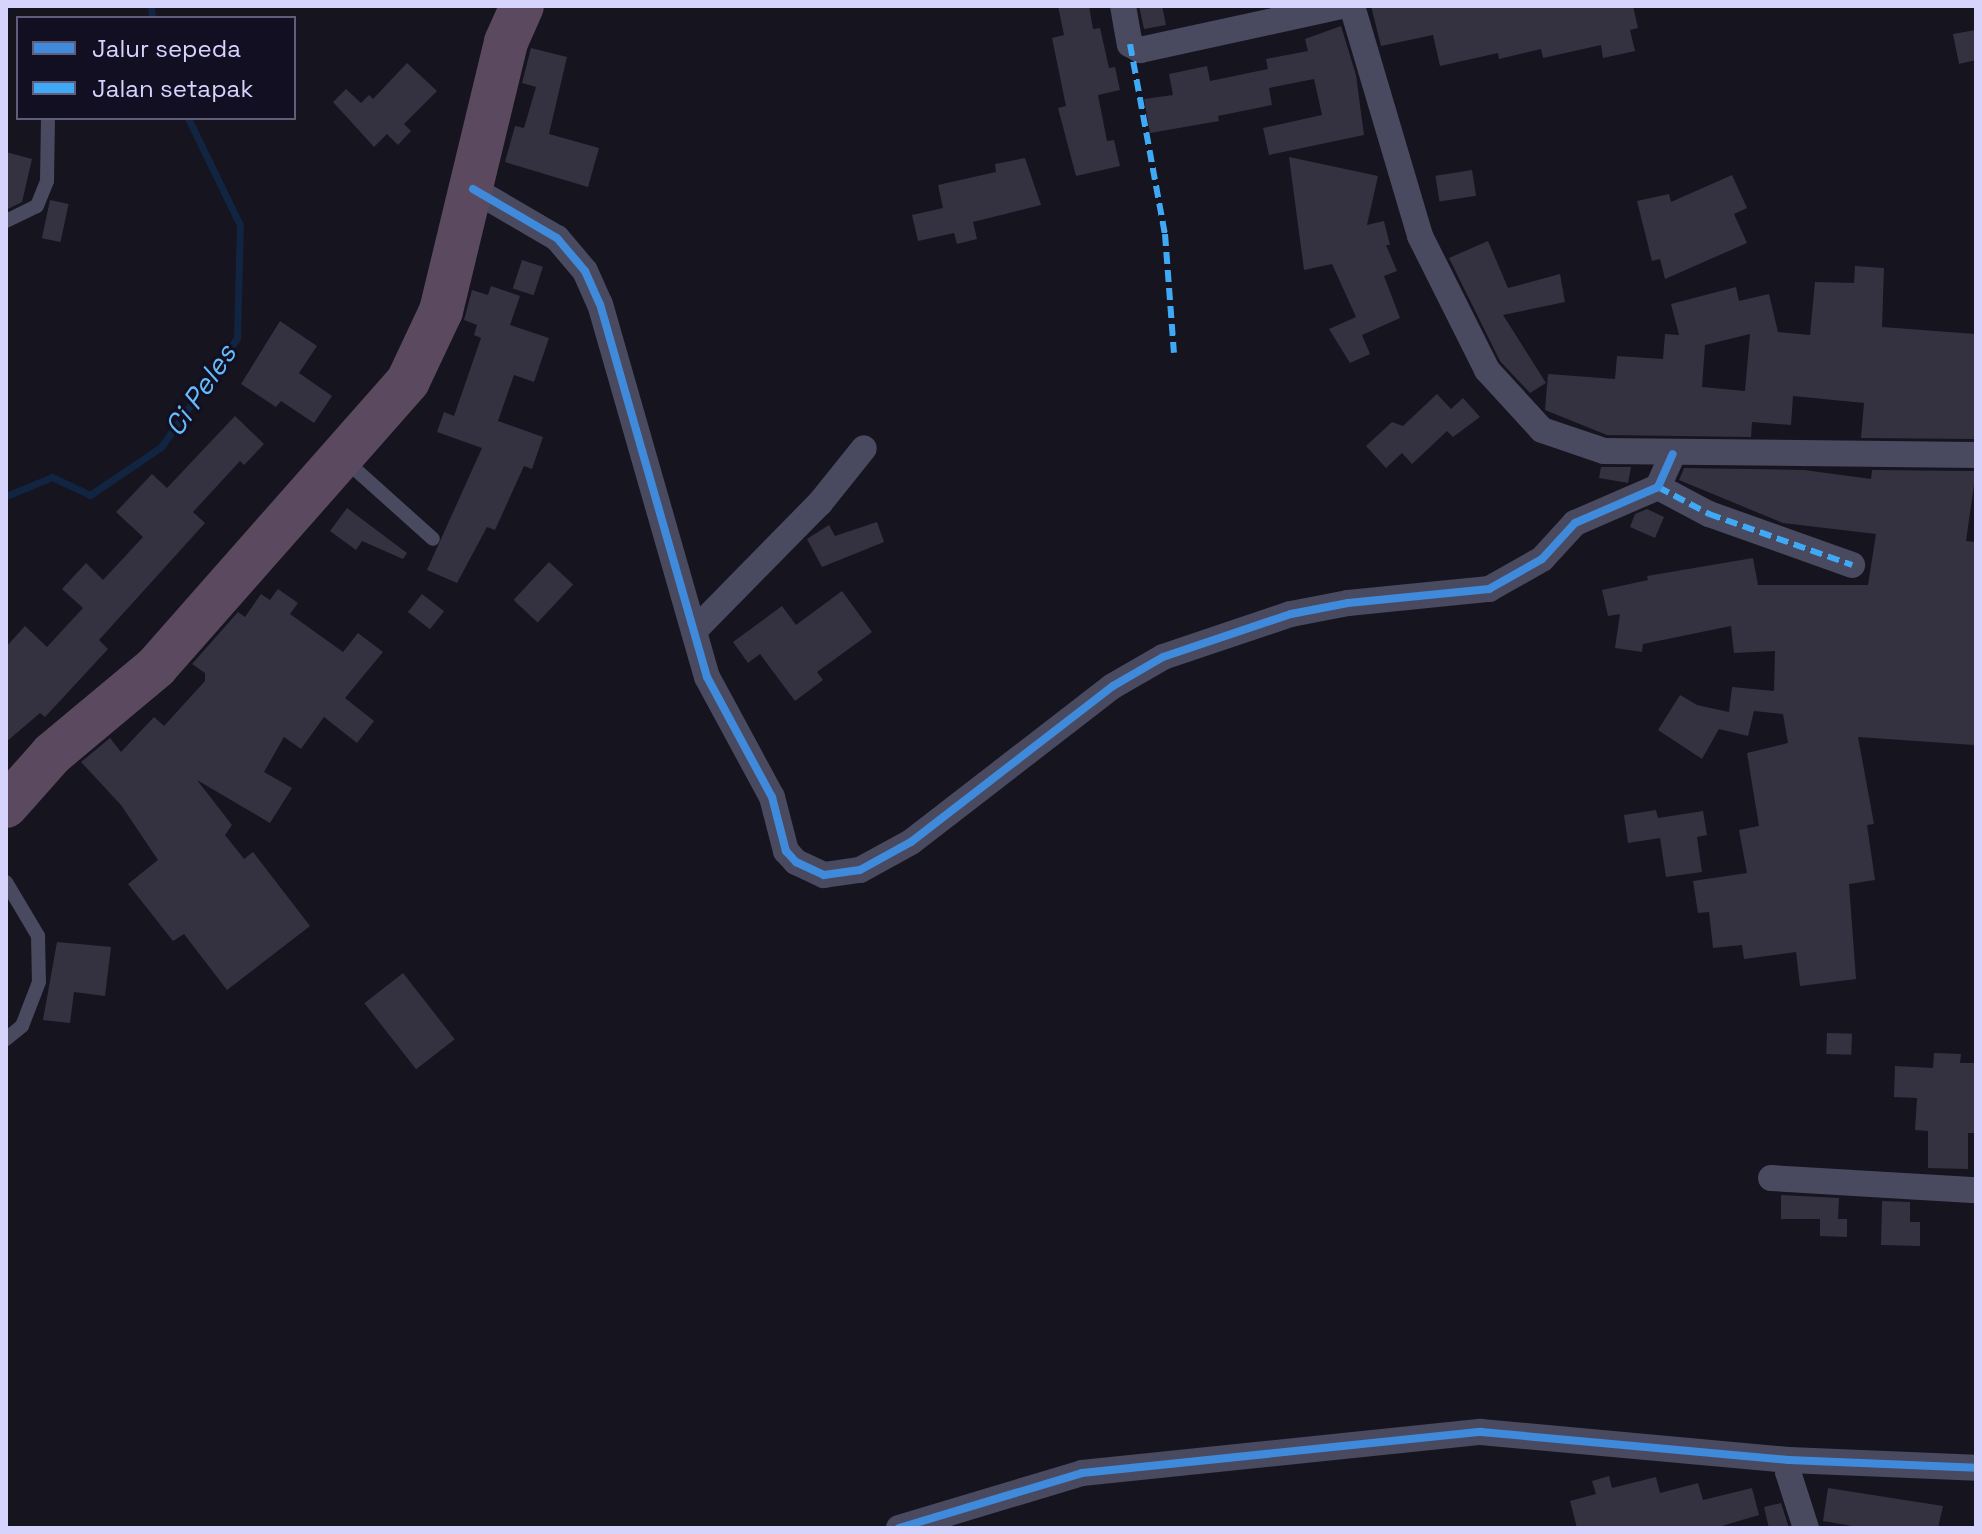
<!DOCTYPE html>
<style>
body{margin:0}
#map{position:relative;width:1982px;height:1534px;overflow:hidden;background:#16141e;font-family:"Space Grotesk",sans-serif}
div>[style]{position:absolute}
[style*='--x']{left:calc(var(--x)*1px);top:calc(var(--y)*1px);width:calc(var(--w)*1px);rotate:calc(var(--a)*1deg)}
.stream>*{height:7px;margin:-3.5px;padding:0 3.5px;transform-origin:3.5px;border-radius:3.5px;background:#112543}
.building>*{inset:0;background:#343241;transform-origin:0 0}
.lane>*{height:14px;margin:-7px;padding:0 7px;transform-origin:7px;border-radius:7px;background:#49495f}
.street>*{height:26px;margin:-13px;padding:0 13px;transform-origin:13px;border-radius:13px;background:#49495f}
.highway>*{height:44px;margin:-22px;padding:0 22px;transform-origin:22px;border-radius:22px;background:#5b4a5f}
.quiet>*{height:6px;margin-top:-3px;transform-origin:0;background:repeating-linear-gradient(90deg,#3fa9f5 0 12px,transparent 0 18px)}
.cycleway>*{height:8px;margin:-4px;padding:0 4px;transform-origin:4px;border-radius:4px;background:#408adc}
span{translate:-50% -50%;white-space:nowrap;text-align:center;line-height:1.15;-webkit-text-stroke:6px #120f23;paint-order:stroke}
.water-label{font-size:28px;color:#65bcf9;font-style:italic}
.frame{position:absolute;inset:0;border:8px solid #d6d3fd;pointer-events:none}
.legend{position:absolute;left:16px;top:16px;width:280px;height:104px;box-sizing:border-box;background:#120f23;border:2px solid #605d7a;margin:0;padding:10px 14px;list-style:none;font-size:24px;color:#d6d3fd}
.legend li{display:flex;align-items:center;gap:16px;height:40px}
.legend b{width:40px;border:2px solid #605d7a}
</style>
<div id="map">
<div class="stream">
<div style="--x:151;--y:6;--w:12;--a:85"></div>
<div style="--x:6;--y:496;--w:50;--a:-22.4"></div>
<div style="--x:52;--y:477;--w:42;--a:25.3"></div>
<div style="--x:90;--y:495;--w:86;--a:-34.1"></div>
<div style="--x:161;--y:447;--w:133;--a:-55.1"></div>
<div style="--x:237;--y:338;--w:113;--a:-88.5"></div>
<div style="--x:240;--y:225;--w:119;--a:-115.9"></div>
</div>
<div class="building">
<div style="clip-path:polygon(1058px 6px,1089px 6px,1093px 29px,1100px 28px,1109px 68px,1115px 67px,1120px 90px,1098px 95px,1107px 141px,1114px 140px,1120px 166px,1076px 176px,1058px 108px,1066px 106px,1052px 38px,1064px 35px)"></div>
<div style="clip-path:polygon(1139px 6px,1162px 6px,1166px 25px,1144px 29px)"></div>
<div style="clip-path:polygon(1371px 6px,1633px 6px,1638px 28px,1630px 30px,1635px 51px,1603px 58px,1601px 45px,1543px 58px,1541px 49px,1499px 59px,1498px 53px,1440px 66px,1433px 35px,1381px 46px)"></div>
<div style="clip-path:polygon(1341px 26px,1356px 75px,1364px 135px,1269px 155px,1263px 128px,1322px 115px,1314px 79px,1269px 88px,1272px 105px,1218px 116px,1219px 121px,1150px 133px,1144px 99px,1173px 95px,1169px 74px,1207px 66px,1210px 81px,1268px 69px,1266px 59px,1308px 51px,1305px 39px)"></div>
<div style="clip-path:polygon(1976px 30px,1976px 60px,1959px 64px,1953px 34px)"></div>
<div style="clip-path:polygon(531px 48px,567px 57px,549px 134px,599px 148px,588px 187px,505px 162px,515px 126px,524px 128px,536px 87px,522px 83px)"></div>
<div style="clip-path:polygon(407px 63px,437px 91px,404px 124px,411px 131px,398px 145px,387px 134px,374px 147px,333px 102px,346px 89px,361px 103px,369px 95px,373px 99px)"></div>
<div style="clip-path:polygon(6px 152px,32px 159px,22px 202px,6px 210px)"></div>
<div style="clip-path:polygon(1289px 157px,1378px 176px,1367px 225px,1384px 221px,1390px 245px,1386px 245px,1397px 271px,1384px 276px,1400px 318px,1362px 335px,1370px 354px,1350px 363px,1329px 329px,1356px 317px,1332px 264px,1304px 270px)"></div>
<div style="clip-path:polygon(1025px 158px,1041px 205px,973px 222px,977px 239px,957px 244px,954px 233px,918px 241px,912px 215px,943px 208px,938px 185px,996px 172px,995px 164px)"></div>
<div style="left:1472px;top:170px;width:26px;height:37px;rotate:81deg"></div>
<div style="clip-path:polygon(1732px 175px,1747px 208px,1734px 214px,1747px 243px,1665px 279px,1660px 259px,1652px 261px,1637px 201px,1669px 194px,1671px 202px)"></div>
<div style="left:50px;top:200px;width:19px;height:39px;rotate:12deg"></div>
<div style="clip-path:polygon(1488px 241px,1508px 288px,1560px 274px,1565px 302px,1503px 315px,1546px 383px,1530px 393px,1500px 361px,1449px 258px)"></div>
<div style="left:522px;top:260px;width:22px;height:30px;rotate:18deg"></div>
<div style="clip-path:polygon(evenodd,1855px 266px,1884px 268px,1882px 327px,1976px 334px,1976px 439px,1861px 438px,1864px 403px,1793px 396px,1791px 425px,1752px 422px,1751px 437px,1607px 435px,1545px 410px,1548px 374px,1615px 379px,1617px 356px,1663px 359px,1665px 334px,1679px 335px,1671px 304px,1736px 287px,1739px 301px,1769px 294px,1778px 332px,1810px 335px,1815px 282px,1854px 283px,1855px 266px,1750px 334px,1745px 391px,1702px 387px,1705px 345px,1750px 334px)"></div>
<div style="clip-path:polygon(491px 286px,520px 296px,510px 325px,549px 338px,534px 382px,514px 375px,498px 421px,543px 437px,532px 469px,524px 466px,495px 530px,487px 527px,457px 583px,427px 570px,482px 448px,437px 432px,444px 412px,454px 416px,481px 338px,474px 335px,477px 325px,464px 320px,472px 290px,488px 295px)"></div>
<div style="clip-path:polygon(280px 321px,317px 346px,299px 373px,332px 396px,314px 423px,281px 401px,276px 407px,241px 384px)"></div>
<div style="clip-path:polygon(1437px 394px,1451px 409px,1463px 398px,1480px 417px,1453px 437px,1447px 431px,1412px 464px,1402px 453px,1386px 468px,1366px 446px,1392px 422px,1403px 426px)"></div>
<div style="clip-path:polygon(235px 416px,264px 444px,244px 465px,240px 461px,193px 512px,205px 523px,99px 640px,108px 649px,45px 717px,40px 713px,6px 742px,6px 647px,25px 626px,47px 647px,83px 608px,62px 589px,86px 563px,103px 580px,143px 537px,116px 512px,152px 474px,167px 488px)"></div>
<div style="clip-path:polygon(1601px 467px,1631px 467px,1628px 483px,1599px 478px)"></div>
<div style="clip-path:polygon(1684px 468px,1804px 470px,1871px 479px,1872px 470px,1976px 471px,1966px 541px,1976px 542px,1974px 745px,1858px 737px,1874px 824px,1867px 825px,1875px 880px,1849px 884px,1856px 979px,1800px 986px,1796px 952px,1744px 959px,1742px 945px,1713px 948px,1709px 912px,1698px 913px,1693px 881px,1747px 873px,1739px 830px,1759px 826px,1747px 753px,1788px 743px,1783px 714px,1754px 711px,1748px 736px,1719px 729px,1702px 759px,1658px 730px,1680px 695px,1697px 705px,1729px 712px,1732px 687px,1774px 691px,1775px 651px,1734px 653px,1731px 626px,1643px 644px,1642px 652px,1615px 648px,1620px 614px,1608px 616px,1602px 590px,1648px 580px,1647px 576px,1753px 558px,1758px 585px,1868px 585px,1876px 534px,1783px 523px,1679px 480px)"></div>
<div style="clip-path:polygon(347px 508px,407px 553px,403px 559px,362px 541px,356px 550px,330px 531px)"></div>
<div style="clip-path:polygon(1647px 509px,1664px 517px,1655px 538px,1630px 527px,1635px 514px)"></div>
<div style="clip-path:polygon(877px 522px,884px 542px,822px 567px,807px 539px,829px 525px,835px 536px)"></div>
<div style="left:549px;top:562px;width:33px;height:52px;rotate:43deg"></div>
<div style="clip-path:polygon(278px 589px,298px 603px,290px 614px,343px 652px,358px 633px,383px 652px,345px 698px,374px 721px,357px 743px,324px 717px,301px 749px,284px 737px,264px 772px,292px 788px,270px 823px,197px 780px,232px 825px,225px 835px,244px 859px,253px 852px,310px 926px,227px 990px,184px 934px,173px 941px,128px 884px,158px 860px,121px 805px,81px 762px,110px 738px,121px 752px,154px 717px,164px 726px,205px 681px,205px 673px,192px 664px,238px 612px,245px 617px,261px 594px,270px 600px)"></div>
<div style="clip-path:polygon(842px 591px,872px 632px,817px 672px,823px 680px,795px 701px,760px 654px,748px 663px,733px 642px,782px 606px,796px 625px)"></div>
<div style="left:422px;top:594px;width:28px;height:23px;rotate:38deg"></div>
<div style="clip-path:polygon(1656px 810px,1658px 818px,1703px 811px,1707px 835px,1697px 837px,1702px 872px,1666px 877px,1660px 838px,1628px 843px,1624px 815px)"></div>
<div style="clip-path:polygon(57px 942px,111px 947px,105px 996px,74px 992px,70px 1023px,43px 1020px)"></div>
<div style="left:403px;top:973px;width:84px;height:49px;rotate:52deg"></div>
<div style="left:1827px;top:1033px;width:25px;height:21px;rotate:2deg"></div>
<div style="clip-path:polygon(1934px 1053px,1961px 1054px,1960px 1063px,1976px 1063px,1975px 1133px,1968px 1133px,1968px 1169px,1928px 1168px,1928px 1131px,1915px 1130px,1917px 1098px,1894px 1097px,1895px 1066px,1933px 1068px)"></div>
<div style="clip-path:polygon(1781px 1195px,1839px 1198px,1838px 1219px,1847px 1219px,1847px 1237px,1820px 1236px,1820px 1219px,1781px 1219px)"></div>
<div style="clip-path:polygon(1882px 1201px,1910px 1202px,1910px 1222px,1920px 1222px,1920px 1246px,1881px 1245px)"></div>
<div style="clip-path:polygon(1609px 1476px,1612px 1488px,1656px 1477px,1660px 1493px,1698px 1483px,1703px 1500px,1752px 1488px,1759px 1515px,1715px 1528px,1577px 1528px,1570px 1501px,1596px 1494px,1592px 1481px)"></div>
<div style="clip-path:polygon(1828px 1488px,1943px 1506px,1938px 1528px,1864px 1528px,1823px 1521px)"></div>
<div style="clip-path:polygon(1781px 1503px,1789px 1528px,1769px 1528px,1764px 1507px)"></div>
</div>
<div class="lane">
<div style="--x:6;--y:221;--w:34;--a:-26"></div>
<div style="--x:37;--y:206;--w:27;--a:-68"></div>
<div style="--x:47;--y:181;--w:63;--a:-89.1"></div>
<div style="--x:345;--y:460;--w:118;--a:41.9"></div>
<div style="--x:6;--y:882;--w:63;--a:59.3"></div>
<div style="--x:38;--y:936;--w:46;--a:88.8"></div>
<div style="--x:39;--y:982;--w:47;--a:111.1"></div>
<div style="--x:22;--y:1026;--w:21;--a:141"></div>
</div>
<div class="street">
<div style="--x:1123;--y:6;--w:39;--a:80"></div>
<div style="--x:1130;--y:44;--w:12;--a:31"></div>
<div style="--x:1140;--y:50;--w:206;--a:-12.3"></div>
<div style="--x:1352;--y:6;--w:240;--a:73.5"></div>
<div style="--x:1420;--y:236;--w:150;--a:63.4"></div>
<div style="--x:1487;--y:370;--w:81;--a:47.5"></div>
<div style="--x:1542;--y:430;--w:65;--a:18.7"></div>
<div style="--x:1604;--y:451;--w:372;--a:0.6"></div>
<div style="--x:473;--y:189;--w:97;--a:30.3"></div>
<div style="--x:557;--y:238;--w:43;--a:49.7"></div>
<div style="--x:585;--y:271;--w:36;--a:66"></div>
<div style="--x:600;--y:304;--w:388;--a:74"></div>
<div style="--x:707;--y:677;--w:136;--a:61.6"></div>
<div style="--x:772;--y:797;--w:56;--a:75.5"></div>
<div style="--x:786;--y:851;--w:15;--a:48"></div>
<div style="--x:796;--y:862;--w:31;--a:25"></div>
<div style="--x:824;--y:875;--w:36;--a:-8"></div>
<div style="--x:860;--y:870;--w:58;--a:-28.8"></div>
<div style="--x:911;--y:842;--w:255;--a:-37.7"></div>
<div style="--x:1113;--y:686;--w:58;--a:-30.1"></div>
<div style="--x:1163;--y:657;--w:135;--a:-18.6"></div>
<div style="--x:1291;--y:614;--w:58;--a:-10.9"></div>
<div style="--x:1348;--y:603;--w:142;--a:-5.7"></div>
<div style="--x:1489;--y:589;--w:61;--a:-29.5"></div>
<div style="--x:1542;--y:559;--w:49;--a:-47.5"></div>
<div style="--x:1575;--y:523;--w:90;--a:-23.4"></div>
<div style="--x:1658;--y:487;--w:36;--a:-66"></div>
<div style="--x:1658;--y:487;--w:58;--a:27.9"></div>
<div style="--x:1709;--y:514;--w:152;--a:19.6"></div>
<div style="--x:694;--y:631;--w:180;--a:-45.5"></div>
<div style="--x:820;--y:503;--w:70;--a:-51.3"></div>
<div style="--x:1771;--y:1178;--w:205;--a:3.4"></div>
<div style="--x:1789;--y:1460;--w:12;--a:95"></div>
<div style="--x:1788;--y:1472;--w:59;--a:72.2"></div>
<div style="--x:899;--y:1528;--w:191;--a:-16.7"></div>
<div style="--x:1082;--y:1473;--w:401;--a:-5.9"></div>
<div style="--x:1481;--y:1432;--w:309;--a:5.2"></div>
<div style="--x:1789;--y:1460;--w:187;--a:2.4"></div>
</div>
<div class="highway">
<div style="--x:6;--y:806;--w:69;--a:-48.5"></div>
<div style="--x:52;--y:754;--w:136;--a:-39.9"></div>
<div style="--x:156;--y:667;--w:381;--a:-48.6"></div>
<div style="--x:408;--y:381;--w:77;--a:-64.8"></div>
<div style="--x:441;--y:311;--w:277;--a:-76.4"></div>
<div style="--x:506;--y:42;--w:39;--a:-66"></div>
</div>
<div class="quiet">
<div style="--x:1130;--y:44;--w:193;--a:79.6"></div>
<div style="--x:1165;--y:234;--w:119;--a:85.7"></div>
<div style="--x:1658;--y:487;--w:58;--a:27.9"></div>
<div style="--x:1709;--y:514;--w:152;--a:19.6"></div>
</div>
<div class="cycleway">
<div style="--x:473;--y:189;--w:97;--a:30.3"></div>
<div style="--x:557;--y:238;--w:43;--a:49.7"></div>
<div style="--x:585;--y:271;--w:36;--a:66"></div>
<div style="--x:600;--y:304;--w:388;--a:74"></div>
<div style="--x:707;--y:677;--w:136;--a:61.6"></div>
<div style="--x:772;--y:797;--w:56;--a:75.5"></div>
<div style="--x:786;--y:851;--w:15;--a:48"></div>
<div style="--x:796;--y:862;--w:31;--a:25"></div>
<div style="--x:824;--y:875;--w:36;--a:-8"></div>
<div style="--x:860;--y:870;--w:58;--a:-28.8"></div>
<div style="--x:911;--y:842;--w:255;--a:-37.7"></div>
<div style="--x:1113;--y:686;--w:58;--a:-30.1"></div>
<div style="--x:1163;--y:657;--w:135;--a:-18.6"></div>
<div style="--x:1291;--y:614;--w:58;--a:-10.9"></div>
<div style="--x:1348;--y:603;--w:142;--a:-5.7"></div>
<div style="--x:1489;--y:589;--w:61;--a:-29.5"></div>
<div style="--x:1542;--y:559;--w:49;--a:-47.5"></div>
<div style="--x:1575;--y:523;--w:90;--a:-23.4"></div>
<div style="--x:1658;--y:487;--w:36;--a:-66"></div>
<div style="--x:899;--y:1528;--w:191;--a:-16.7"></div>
<div style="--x:1082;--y:1473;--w:401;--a:-5.9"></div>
<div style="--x:1481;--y:1432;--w:309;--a:5.2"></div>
<div style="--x:1789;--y:1460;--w:187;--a:2.4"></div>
</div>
<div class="water-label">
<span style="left:200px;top:390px;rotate:-56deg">Ci Peles</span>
</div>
<div class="frame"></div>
<ul class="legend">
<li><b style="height:10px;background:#408adc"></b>Jalur sepeda</li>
<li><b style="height:10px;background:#3fa9f5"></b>Jalan setapak</li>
</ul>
</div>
